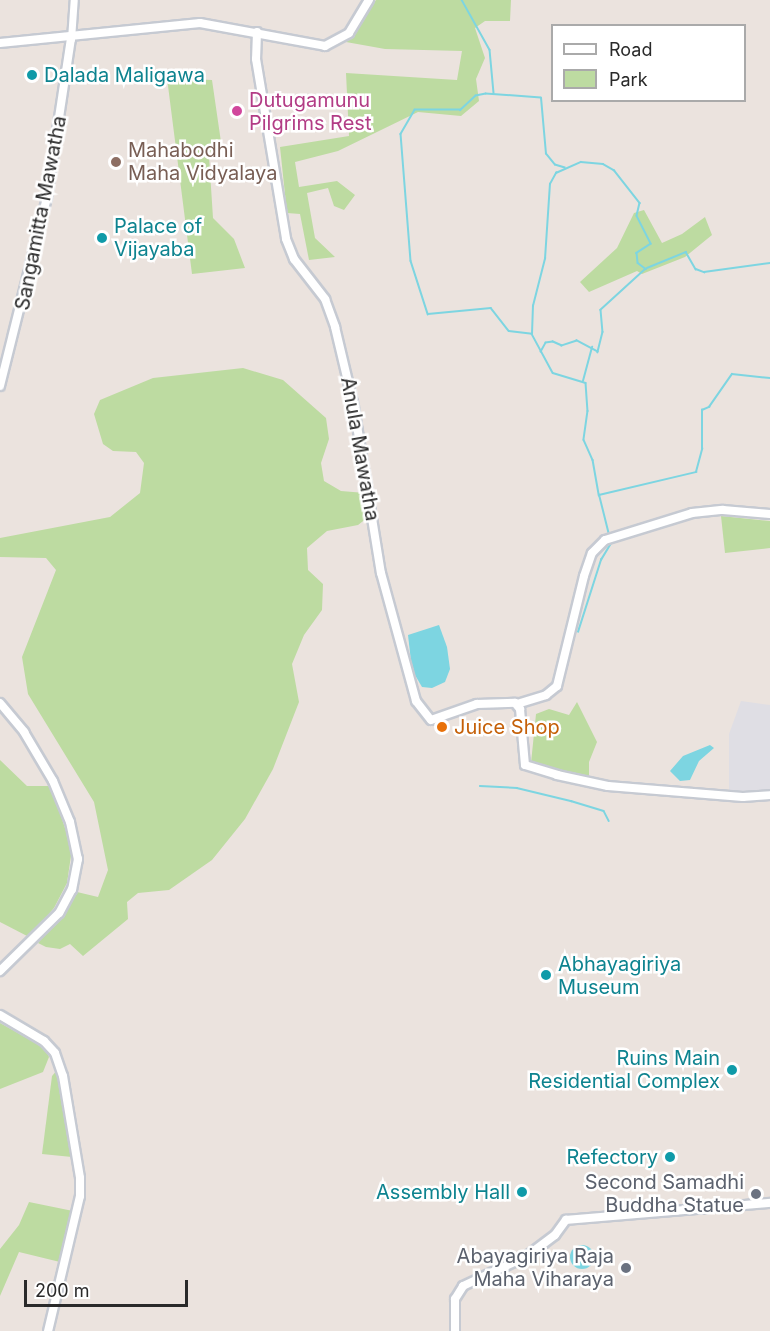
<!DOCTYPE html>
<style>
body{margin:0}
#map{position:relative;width:770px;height:1331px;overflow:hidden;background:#ebe3de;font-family:Inter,sans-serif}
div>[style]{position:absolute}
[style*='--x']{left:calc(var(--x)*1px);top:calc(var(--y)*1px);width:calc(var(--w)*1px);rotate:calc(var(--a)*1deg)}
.industrial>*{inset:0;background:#dfdee4}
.green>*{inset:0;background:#bddba1}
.water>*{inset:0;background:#7dd5e1}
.round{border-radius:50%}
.stream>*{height:1.5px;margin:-0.75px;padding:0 0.75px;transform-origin:0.75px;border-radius:0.75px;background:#7dd5e1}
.roads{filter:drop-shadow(2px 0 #c6cad2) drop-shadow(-2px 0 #c6cad2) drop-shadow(0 2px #c6cad2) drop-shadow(0 -2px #c6cad2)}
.tertiary>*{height:7px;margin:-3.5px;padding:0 3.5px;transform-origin:3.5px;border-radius:3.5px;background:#fff}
.secondary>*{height:8px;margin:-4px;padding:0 4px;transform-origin:4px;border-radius:4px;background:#fff}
.dots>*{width:16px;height:16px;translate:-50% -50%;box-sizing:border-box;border:3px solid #fff;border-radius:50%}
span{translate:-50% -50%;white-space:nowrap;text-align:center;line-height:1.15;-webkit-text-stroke:5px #fff;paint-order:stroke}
.culture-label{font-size:20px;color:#0d838f}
.left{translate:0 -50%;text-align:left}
.right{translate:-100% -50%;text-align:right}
.hotel-label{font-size:20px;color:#b23c85}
.education-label{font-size:20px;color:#785e54}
.street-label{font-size:20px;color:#2a2a2a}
.food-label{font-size:20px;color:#c56008}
.worship-label{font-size:20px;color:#5b616d}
.legend{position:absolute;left:551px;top:24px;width:195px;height:78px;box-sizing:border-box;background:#fff;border:2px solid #aaa;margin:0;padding:8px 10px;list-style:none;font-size:18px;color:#2a2a2a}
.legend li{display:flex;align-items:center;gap:12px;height:30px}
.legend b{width:30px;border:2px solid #aaa}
.scale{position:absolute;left:24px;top:1280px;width:164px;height:27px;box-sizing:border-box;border:3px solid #2a2a2a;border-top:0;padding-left:8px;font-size:18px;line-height:21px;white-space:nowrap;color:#2a2a2a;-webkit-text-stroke:4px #fff;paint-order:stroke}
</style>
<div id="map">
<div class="industrial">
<div style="clip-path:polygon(741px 701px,770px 705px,770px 790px,729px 792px,729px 734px)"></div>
</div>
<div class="green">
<div style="clip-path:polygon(376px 0,511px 0,510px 21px,485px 21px,475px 28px,485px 58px,476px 79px,479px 101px,461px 116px,418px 112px,338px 151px,295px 162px,299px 187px,337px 181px,355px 195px,344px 210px,334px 206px,328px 188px,307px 193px,315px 238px,335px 257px,309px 260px,300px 214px,287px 213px,280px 147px,349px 136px,346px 73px,457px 80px,462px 51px,385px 49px,346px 42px)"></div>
<div style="clip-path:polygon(167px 78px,212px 80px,221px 142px,212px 147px,209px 156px,213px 218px,234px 239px,245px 268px,192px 274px)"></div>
<div style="clip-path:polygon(644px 210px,662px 243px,682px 234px,705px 217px,712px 235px,685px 257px,642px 274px,637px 271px,589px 292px,580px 282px,617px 248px,634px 213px)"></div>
<div style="clip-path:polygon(243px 368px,283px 380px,326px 418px,329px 439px,321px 463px,324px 481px,341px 491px,365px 493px,367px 518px,358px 525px,327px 531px,307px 548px,308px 570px,323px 584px,322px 610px,304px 635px,292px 664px,299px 702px,273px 769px,245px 819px,212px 860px,169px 890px,138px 893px,127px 902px,128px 919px,83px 956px,70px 944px,60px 949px,46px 947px,38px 943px,77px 892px,98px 897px,108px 870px,94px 802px,28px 694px,22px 657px,56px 570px,46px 558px,0 557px,0 538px,110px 517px,140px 493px,144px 463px,136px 452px,113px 451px,103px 444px,94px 414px,100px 400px,153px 378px)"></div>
<div style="clip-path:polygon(721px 516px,770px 521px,770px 548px,725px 553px)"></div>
<div style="clip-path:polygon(577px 702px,597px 742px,589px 762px,589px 778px,531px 763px,536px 714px,549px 709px,569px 715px)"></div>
<div style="clip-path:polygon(0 760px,27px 786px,51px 786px,72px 849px,67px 883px,54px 908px,29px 937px,0 922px)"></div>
<div style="clip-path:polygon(0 1023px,45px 1048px,49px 1057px,43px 1072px,0 1089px)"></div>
<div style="clip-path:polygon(58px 1069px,60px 1070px,72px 1157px,42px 1154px,52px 1076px)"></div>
<div style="clip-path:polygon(29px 1202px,73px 1211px,60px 1262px,19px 1252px,0 1296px,0 1249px,19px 1225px)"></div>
</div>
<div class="water">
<div style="clip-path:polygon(439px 625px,447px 647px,450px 669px,445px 682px,432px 688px,422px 687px,412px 670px,408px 635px)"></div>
<div style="clip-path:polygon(710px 745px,714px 748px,699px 761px,690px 780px,680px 781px,670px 771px,683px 756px)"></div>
<div class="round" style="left:570px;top:1245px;width:24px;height:24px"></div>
</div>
<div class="stream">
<div style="--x:462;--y:0;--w:57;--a:60.8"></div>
<div style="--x:490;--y:50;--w:43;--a:84.7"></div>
<div style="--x:565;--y:168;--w:10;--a:-163"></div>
<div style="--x:555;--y:165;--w:14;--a:-129"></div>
<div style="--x:546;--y:154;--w:56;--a:-95.1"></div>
<div style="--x:541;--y:98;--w:55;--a:-175.8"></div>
<div style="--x:486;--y:94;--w:10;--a:169"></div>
<div style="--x:476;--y:96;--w:21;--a:137"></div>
<div style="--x:461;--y:110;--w:46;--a:180"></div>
<div style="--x:415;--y:110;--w:28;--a:120"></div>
<div style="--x:401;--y:134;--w:127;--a:85.5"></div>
<div style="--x:411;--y:261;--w:56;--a:72.2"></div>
<div style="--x:428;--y:314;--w:63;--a:-5.4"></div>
<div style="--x:491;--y:308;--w:29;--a:52"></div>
<div style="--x:509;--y:331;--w:23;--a:7"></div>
<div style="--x:532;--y:334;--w:44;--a:61.7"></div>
<div style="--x:553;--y:373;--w:34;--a:17"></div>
<div style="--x:586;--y:383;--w:28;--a:86"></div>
<div style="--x:588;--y:411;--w:29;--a:98"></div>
<div style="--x:584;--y:440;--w:22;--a:66"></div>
<div style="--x:593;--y:460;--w:36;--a:80"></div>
<div style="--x:647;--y:268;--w:42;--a:-22.3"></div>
<div style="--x:686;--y:252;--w:20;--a:60"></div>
<div style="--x:696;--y:269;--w:9;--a:21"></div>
<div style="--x:704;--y:272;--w:67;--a:-7.8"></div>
<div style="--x:532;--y:334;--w:28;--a:-88"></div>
<div style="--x:533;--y:306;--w:49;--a:-75.7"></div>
<div style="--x:545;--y:259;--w:75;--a:-86.2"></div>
<div style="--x:550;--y:184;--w:13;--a:-61"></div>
<div style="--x:556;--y:173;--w:27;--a:-24"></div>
<div style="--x:581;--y:162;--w:22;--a:5"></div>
<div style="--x:603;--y:164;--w:13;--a:29"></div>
<div style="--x:614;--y:170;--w:42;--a:51.8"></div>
<div style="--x:640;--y:203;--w:13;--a:103"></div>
<div style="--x:637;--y:216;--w:31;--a:63"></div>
<div style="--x:651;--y:244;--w:17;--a:147"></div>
<div style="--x:637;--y:253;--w:10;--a:84"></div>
<div style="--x:638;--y:263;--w:10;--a:37"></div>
<div style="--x:646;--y:269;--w:61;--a:137.7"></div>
<div style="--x:601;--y:310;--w:22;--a:85"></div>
<div style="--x:603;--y:332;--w:21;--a:104"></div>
<div style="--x:598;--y:352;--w:24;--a:-152"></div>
<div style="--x:577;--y:341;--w:16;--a:162"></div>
<div style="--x:562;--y:346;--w:10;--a:-156"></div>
<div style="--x:553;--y:342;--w:7;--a:172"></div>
<div style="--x:546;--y:343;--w:10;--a:119"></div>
<div style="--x:583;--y:381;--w:35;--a:-75"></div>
<div style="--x:609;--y:535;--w:41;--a:-104"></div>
<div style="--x:599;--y:495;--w:100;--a:-13.3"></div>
<div style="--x:696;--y:472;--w:24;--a:-75"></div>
<div style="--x:702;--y:449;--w:39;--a:-90"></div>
<div style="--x:702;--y:410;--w:8;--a:-23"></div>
<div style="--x:709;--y:407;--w:40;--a:-55.1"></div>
<div style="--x:732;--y:374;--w:38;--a:6"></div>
<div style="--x:578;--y:632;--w:76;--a:-72.3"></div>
<div style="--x:601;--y:560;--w:21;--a:-59"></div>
<div style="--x:480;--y:786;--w:37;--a:3"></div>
<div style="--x:517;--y:788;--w:56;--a:13.5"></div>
<div style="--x:571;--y:801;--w:34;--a:17"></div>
<div style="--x:604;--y:811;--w:11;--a:63"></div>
</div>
<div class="roads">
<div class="tertiary">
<div style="--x:71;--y:39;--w:39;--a:-86"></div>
</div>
<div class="secondary">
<div style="--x:257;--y:32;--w:27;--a:92"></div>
<div style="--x:256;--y:59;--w:182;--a:80.5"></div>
<div style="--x:286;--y:239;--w:22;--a:68"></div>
<div style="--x:294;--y:259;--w:51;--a:52.2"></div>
<div style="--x:325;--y:299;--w:30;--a:70"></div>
<div style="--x:335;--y:327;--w:82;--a:76.6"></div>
<div style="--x:354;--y:407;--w:168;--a:80.8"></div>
<div style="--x:381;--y:573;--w:133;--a:74.7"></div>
<div style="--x:416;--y:701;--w:24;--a:52"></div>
<div style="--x:431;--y:720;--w:49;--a:-19.2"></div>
<div style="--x:477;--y:704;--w:38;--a:-2"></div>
<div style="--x:515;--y:703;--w:8;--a:50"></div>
<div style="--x:520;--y:709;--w:56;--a:84.9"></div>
<div style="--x:525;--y:765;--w:34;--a:17"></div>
<div style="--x:557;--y:775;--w:52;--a:12.2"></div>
<div style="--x:608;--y:786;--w:135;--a:4.7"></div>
<div style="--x:743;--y:797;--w:27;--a:-4"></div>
<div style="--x:0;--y:43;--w:201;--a:-5.7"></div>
<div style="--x:200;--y:23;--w:127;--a:10.4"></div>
<div style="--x:325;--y:46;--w:27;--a:-28"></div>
<div style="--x:349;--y:33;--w:39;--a:-59"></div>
<div style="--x:0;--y:386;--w:195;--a:-76"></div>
<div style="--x:47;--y:197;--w:160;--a:-81.4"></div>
<div style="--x:0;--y:703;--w:38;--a:50"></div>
<div style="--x:24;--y:732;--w:57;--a:59.4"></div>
<div style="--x:53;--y:781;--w:44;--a:67.5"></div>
<div style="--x:70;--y:822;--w:38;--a:78"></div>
<div style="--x:78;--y:859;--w:31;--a:101"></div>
<div style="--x:72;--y:889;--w:27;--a:118"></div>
<div style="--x:59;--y:913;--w:83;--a:135.5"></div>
<div style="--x:517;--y:704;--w:30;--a:-17"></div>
<div style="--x:546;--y:695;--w:14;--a:-39"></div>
<div style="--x:557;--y:686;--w:113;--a:-76.2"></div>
<div style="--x:584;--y:576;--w:24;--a:-71"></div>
<div style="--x:592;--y:553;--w:18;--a:-45"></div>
<div style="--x:605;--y:540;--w:91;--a:-17.2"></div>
<div style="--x:692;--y:513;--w:31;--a:-6"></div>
<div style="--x:723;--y:510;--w:47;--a:4.9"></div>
<div style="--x:0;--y:1015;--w:51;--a:30.6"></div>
<div style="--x:44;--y:1041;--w:16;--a:47"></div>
<div style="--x:55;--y:1053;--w:24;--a:71"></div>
<div style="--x:63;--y:1076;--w:103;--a:80.5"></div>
<div style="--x:80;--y:1178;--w:18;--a:90"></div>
<div style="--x:80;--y:1196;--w:139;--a:103.3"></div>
<div style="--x:455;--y:1331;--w:32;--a:-90"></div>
<div style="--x:455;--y:1299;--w:15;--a:-58"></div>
<div style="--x:463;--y:1286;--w:71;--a:-25.1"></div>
<div style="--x:527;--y:1256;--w:35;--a:-37"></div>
<div style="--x:555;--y:1235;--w:19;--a:-54"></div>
<div style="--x:566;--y:1220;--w:205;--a:-4.8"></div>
</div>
</div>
<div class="dots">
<div style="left:32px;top:75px;background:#0f9aa8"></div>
<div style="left:237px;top:111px;background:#d1479c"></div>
<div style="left:116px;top:162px;background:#8d6e63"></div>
<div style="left:102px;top:238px;background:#0f9aa8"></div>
<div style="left:442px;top:727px;background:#e8710a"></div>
<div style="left:546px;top:975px;background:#0f9aa8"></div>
<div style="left:732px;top:1070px;background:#0f9aa8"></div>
<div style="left:670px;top:1157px;background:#0f9aa8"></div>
<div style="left:522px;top:1192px;background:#0f9aa8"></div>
<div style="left:756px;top:1194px;background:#6b7280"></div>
<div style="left:626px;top:1268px;background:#6b7280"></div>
</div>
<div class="culture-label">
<span class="left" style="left:44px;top:75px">Dalada Maligawa</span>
<span class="left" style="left:114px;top:238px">Palace of<br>Vijayaba</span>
<span class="left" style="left:558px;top:976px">Abhayagiriya<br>Museum</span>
<span class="right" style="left:720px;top:1070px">Ruins Main<br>Residential Complex</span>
<span class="right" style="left:658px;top:1157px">Refectory</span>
<span class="right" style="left:510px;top:1192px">Assembly Hall</span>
</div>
<div class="hotel-label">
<span class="left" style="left:249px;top:112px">Dutugamunu<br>Pilgrims Rest</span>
</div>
<div class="education-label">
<span class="left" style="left:128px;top:162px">Mahabodhi<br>Maha Vidyalaya</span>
</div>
<div class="street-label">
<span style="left:41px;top:213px;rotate:-79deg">Sangamitta Mawatha</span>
<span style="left:360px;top:449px;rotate:80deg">Anula Mawatha</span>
</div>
<div class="food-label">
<span class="left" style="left:454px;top:727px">Juice Shop</span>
</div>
<div class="worship-label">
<span class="right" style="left:744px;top:1194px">Second Samadhi<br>Buddha Statue</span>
<span class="right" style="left:614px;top:1268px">Abayagiriya Raja<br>Maha Viharaya</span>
</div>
<ul class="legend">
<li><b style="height:8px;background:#fff"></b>Road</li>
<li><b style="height:16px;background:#bddba1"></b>Park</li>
</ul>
<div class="scale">200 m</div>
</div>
